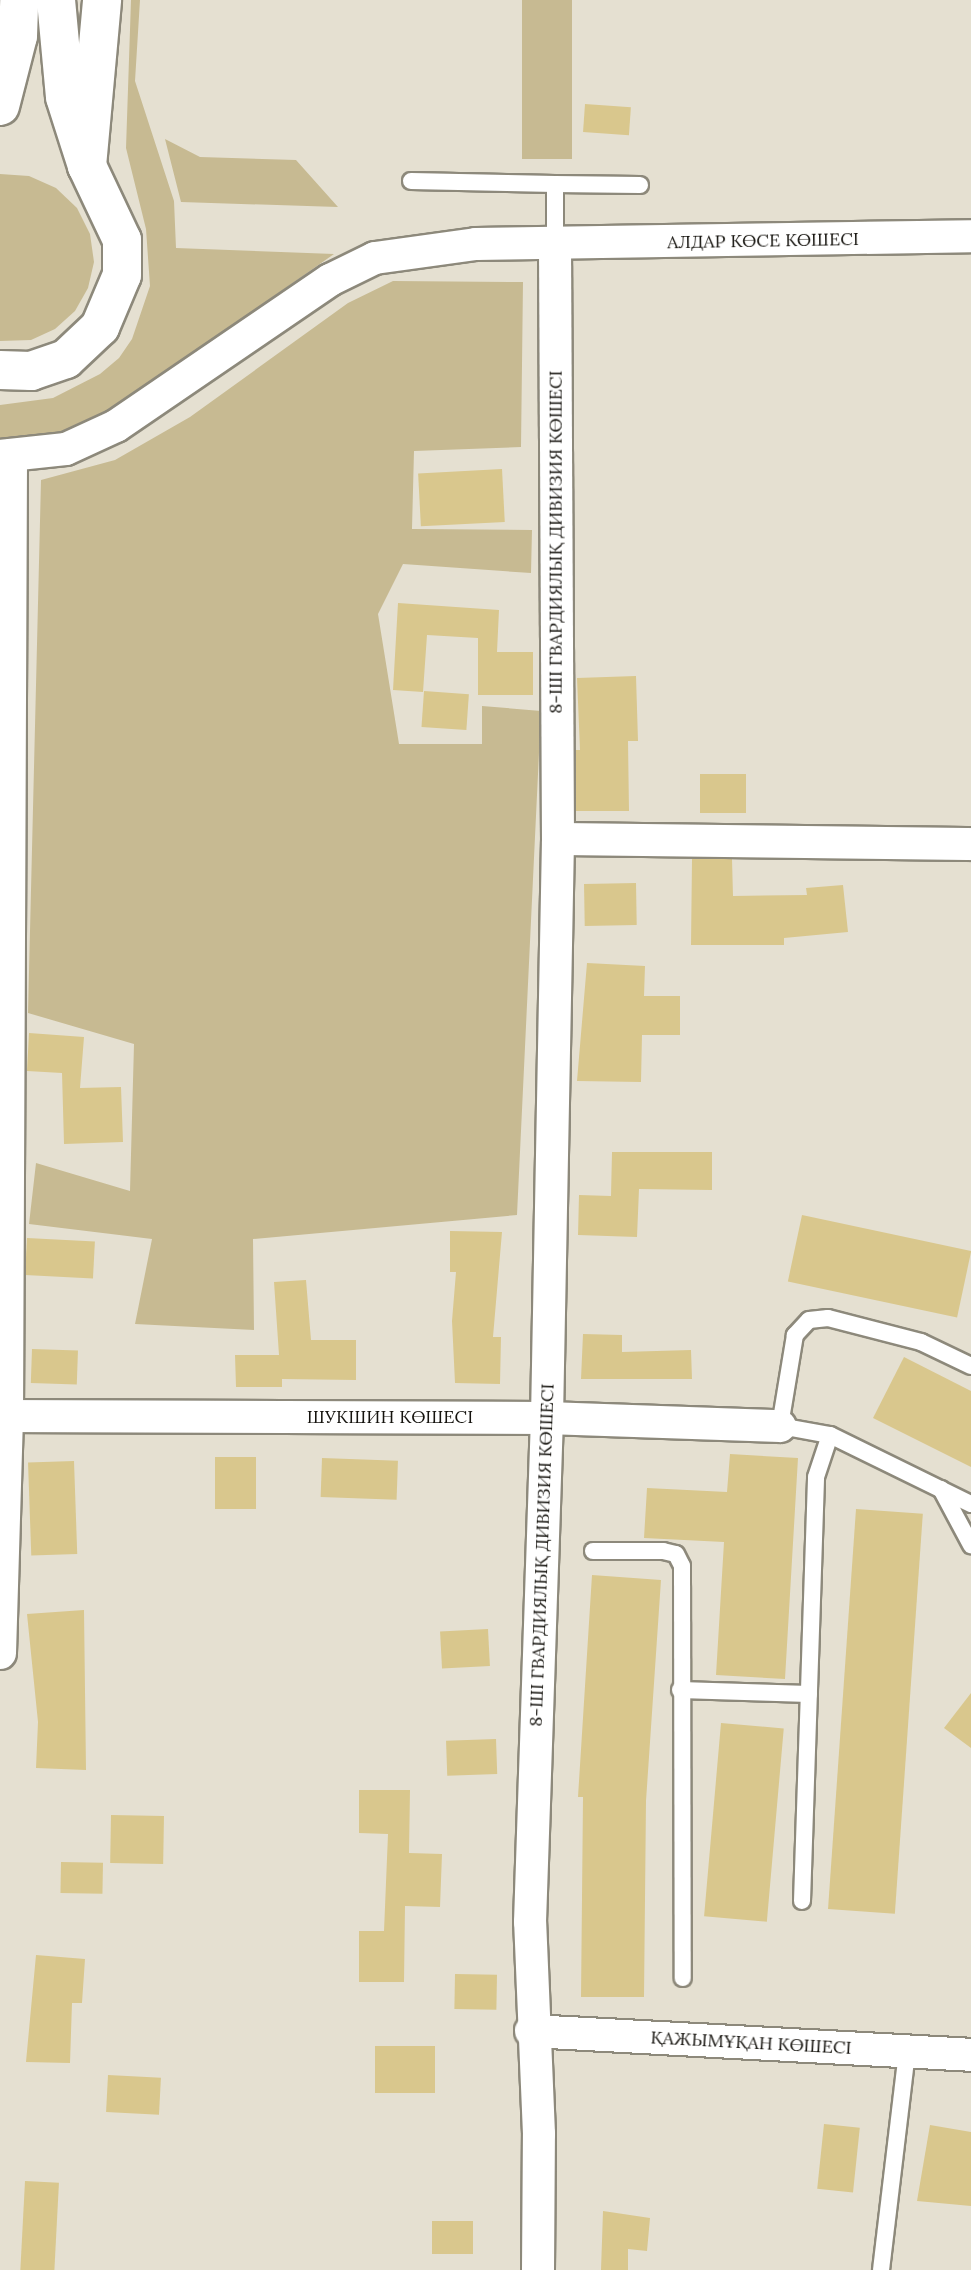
<!DOCTYPE html>
<meta charset="utf-8">
<style>
body{margin:0}
#map{position:relative;width:971px;height:2270px;overflow:hidden;background:#e5e0d1;font-family:Lora,serif}
div>[style]{position:absolute}
[style*='--x']{left:calc(var(--x)*1px);top:calc(var(--y)*1px);width:calc(var(--w)*1px);rotate:calc(var(--a)*1deg)}
.green>*{inset:0;background:#c7ba92;transform-origin:0 0}
.building>*{inset:0;background:#d9c78d;transform-origin:0 0}
.roads{filter:drop-shadow(2px 0 #8d897b) drop-shadow(-2px 0 #8d897b) drop-shadow(0 2px #8d897b) drop-shadow(0 -2px #8d897b)}
.lane>*{height:16px;margin:-8px;padding:0 8px;transform-origin:8px;border-radius:8px;background:#fff}
.street>*{height:32px;margin:-16px;padding:0 16px;transform-origin:16px;border-radius:16px;background:#fff}
.secondary>*{height:38px;margin:-19px;padding:0 19px;transform-origin:19px;border-radius:19px;background:#fff}
.primary>*{height:38px;margin:-19px;padding:0 19px;transform-origin:19px;border-radius:19px;background:#fff}
span{translate:-50% -50%;white-space:nowrap;text-align:center;line-height:1.15;-webkit-text-stroke:7px #fff;paint-order:stroke}
.street-label{font-size:18px;color:#15130e}
</style>
<div id="map">
<div class="green">
<div style="clip-path:polygon(131px 0,140px 0,135px 81px,174px 201px,176px 248px,334px 254px,148px 385px,131px 404px,68px 437px,0 442px,0 405px,53px 398px,100px 374px,119px 358px,132px 339px,150px 286px,146px 229px,126px 148px)"></div>
<div style="left:522px;top:0;width:50px;height:159px"></div>
<div style="clip-path:polygon(165px 139px,200px 157px,296px 160px,338px 207px,181px 202px)"></div>
<div style="clip-path:polygon(0 174px,29px 176px,56px 188px,77px 208px,90px 234px,94px 262px,88px 288px,75px 311px,55px 329px,31px 340px,0 341px)"></div>
<div style="clip-path:polygon(393px 281px,523px 282px,521px 447px,414px 451px,412px 529px,532px 530px,531px 573px,403px 564px,378px 614px,399px 744px,482px 744px,482px 706px,541px 711px,517px 1215px,253px 1239px,254px 1330px,135px 1324px,152px 1239px,29px 1224px,36px 1163px,130px 1191px,134px 1044px,28px 1013px,41px 480px,115px 460px,190px 417px,348px 303px)"></div>
</div>
<div class="building">
<div style="left:585px;top:104px;width:46px;height:28px;rotate:4deg"></div>
<div style="left:502px;top:469px;width:53px;height:84px;rotate:87deg"></div>
<div style="clip-path:polygon(398px 603px,499px 610px,497px 652px,533px 652px,533px 695px,478px 695px,478px 638px,427px 635px,423px 692px,393px 690px)"></div>
<div style="clip-path:polygon(636px 676px,638px 741px,628px 741px,629px 811px,576px 811px,576px 750px,580px 750px,577px 678px)"></div>
<div style="left:424px;top:691px;width:45px;height:36px;rotate:4deg"></div>
<div style="left:746px;top:774px;width:39px;height:46px;rotate:90deg"></div>
<div style="clip-path:polygon(692px 859px,732px 859px,733px 896px,807px 895px,806px 888px,843px 885px,848px 932px,784px 938px,784px 945px,691px 945px)"></div>
<div style="left:636px;top:883px;width:42px;height:52px;rotate:89deg"></div>
<div style="clip-path:polygon(587px 963px,645px 966px,644px 996px,680px 996px,680px 1035px,642px 1035px,641px 1082px,577px 1081px)"></div>
<div style="clip-path:polygon(29px 1033px,84px 1037px,80px 1088px,121px 1087px,123px 1142px,64px 1144px,62px 1073px,27px 1071px)"></div>
<div style="clip-path:polygon(612px 1152px,712px 1152px,712px 1190px,639px 1189px,637px 1237px,578px 1235px,579px 1195px,611px 1196px)"></div>
<div style="left:802px;top:1215px;width:173px;height:68px;rotate:12deg"></div>
<div style="clip-path:polygon(450px 1231px,502px 1232px,493px 1337px,501px 1337px,500px 1384px,455px 1383px,452px 1321px,456px 1272px,450px 1272px)"></div>
<div style="left:27px;top:1238px;width:68px;height:37px;rotate:3deg"></div>
<div style="clip-path:polygon(306px 1280px,311px 1340px,356px 1340px,356px 1380px,282px 1379px,282px 1387px,236px 1387px,235px 1355px,279px 1355px,274px 1282px)"></div>
<div style="clip-path:polygon(583px 1334px,622px 1335px,622px 1352px,691px 1350px,692px 1379px,581px 1379px)"></div>
<div style="left:32px;top:1349px;width:46px;height:34px;rotate:2deg"></div>
<div style="clip-path:polygon(904px 1357px,971px 1391px,971px 1467px,873px 1418px)"></div>
<div style="clip-path:polygon(730px 1454px,798px 1458px,785px 1679px,716px 1675px,724px 1542px,644px 1538px,647px 1488px,727px 1492px)"></div>
<div style="left:215px;top:1457px;width:41px;height:52px"></div>
<div style="left:322px;top:1458px;width:76px;height:39px;rotate:2deg"></div>
<div style="left:74px;top:1461px;width:93px;height:46px;rotate:88deg"></div>
<div style="left:856px;top:1509px;width:67px;height:401px;rotate:4deg"></div>
<div style="clip-path:polygon(592px 1575px,661px 1580px,646px 1801px,644px 1997px,581px 1997px,583px 1797px,578px 1797px)"></div>
<div style="clip-path:polygon(84px 1610px,86px 1770px,36px 1768px,38px 1722px,27px 1614px)"></div>
<div style="left:488px;top:1629px;width:37px;height:48px;rotate:87deg"></div>
<div style="clip-path:polygon(971px 1693px,971px 1748px,944px 1728px)"></div>
<div style="left:721px;top:1723px;width:63px;height:194px;rotate:5deg"></div>
<div style="left:496px;top:1739px;width:35px;height:50px;rotate:88deg"></div>
<div style="clip-path:polygon(359px 1790px,410px 1790px,409px 1853px,442px 1854px,440px 1907px,405px 1906px,404px 1982px,359px 1982px,359px 1931px,384px 1931px,388px 1834px,359px 1833px)"></div>
<div style="left:111px;top:1815px;width:53px;height:48px;rotate:1deg"></div>
<div style="left:61px;top:1862px;width:42px;height:31px;rotate:1deg"></div>
<div style="clip-path:polygon(36px 1955px,85px 1959px,82px 2003px,72px 2003px,70px 2063px,26px 2062px)"></div>
<div style="left:455px;top:1974px;width:42px;height:35px;rotate:1deg"></div>
<div style="left:375px;top:2046px;width:60px;height:47px"></div>
<div style="left:108px;top:2075px;width:53px;height:37px;rotate:3deg"></div>
<div style="left:824px;top:2124px;width:36px;height:65px;rotate:6deg"></div>
<div style="clip-path:polygon(930px 2125px,971px 2132px,971px 2206px,917px 2201px)"></div>
<div style="left:25px;top:2181px;width:34px;height:89px;rotate:3deg"></div>
<div style="clip-path:polygon(603px 2211px,650px 2218px,647px 2251px,628px 2249px,628px 2270px,601px 2270px)"></div>
<div style="left:432px;top:2221px;width:41px;height:33px"></div>
</div>
<div class="roads">
<div class="lane">
<div style="--x:411;--y:181;--w:144;--a:1.2"></div>
<div style="--x:555;--y:245;--w:61;--a:-90"></div>
<div style="--x:555;--y:184;--w:85;--a:0.7"></div>
<div style="--x:971;--y:1366;--w:55;--a:-154.4"></div>
<div style="--x:921;--y:1342;--w:96;--a:-165.5"></div>
<div style="--x:828;--y:1318;--w:19;--a:174"></div>
<div style="--x:809;--y:1320;--w:21;--a:133"></div>
<div style="--x:795;--y:1335;--w:92;--a:99.4"></div>
<div style="--x:780;--y:1426;--w:51;--a:10.2"></div>
<div style="--x:830;--y:1435;--w:157;--a:26.1"></div>
<div style="--x:941;--y:1489;--w:64;--a:61.8"></div>
<div style="--x:593;--y:1551;--w:70;--a:0"></div>
<div style="--x:663;--y:1551;--w:13;--a:13"></div>
<div style="--x:676;--y:1554;--w:13;--a:63"></div>
<div style="--x:682;--y:1566;--w:412;--a:89.9"></div>
<div style="--x:680;--y:1690;--w:129;--a:1.8"></div>
<div style="--x:802;--y:1901;--w:424;--a:-88.1"></div>
<div style="--x:816;--y:1477;--w:44;--a:-71.6"></div>
<div style="--x:881;--y:2270;--w:220;--a:-83.2"></div>
</div>
<div class="street">
<div style="--x:0;--y:456;--w:66;--a:-6.1"></div>
<div style="--x:66;--y:449;--w:55;--a:-24.7"></div>
<div style="--x:116;--y:426;--w:259;--a:-34.3"></div>
<div style="--x:330;--y:280;--w:50;--a:-26.1"></div>
<div style="--x:375;--y:258;--w:102;--a:-7.9"></div>
<div style="--x:476;--y:244;--w:495;--a:-0.9"></div>
<div style="--x:558;--y:839;--w:413;--a:0.7"></div>
<div style="--x:0;--y:1416;--w:547;--a:0.21"></div>
<div style="--x:547;--y:1418;--w:233;--a:2"></div>
<div style="--x:0;--y:1653;--w:237;--a:-88.3"></div>
<div style="--x:7;--y:1416;--w:961;--a:-89.76"></div>
<div style="--x:531;--y:2031;--w:441;--a:3.1"></div>
<div style="--x:538;--y:2270;--w:136;--a:-89.6"></div>
<div style="--x:539;--y:2134;--w:212;--a:-92.4"></div>
<div style="--x:530;--y:1922;--w:504;--a:-88.07"></div>
<div style="--x:547;--y:1418;--w:579;--a:-88.91"></div>
<div style="--x:558;--y:839;--w:594;--a:-90.29"></div>
</div>
<div class="secondary">
<div style="--x:0;--y:106;--w:72;--a:-75.6"></div>
<div style="--x:18;--y:36;--w:36;--a:-88"></div>
<div style="--x:0;--y:370;--w:31;--a:2"></div>
<div style="--x:31;--y:371;--w:37;--a:-19"></div>
<div style="--x:66;--y:359;--w:47;--a:-43.3"></div>
<div style="--x:100;--y:327;--w:56;--a:-67.1"></div>
<div style="--x:122;--y:275;--w:35;--a:-90"></div>
<div style="--x:122;--y:240;--w:82;--a:-115.3"></div>
<div style="--x:87;--y:166;--w:72;--a:-107.7"></div>
<div style="--x:65;--y:97;--w:97;--a:-95.3"></div>
</div>
<div class="primary">
<div style="--x:87;--y:166;--w:167;--a:-84.8"></div>
</div>
</div>
<div class="street-label">
<span style="left:763px;top:241px;rotate:-1deg">АЛДАР КӨСЕ КӨШЕСІ</span>
<span style="left:556px;top:542px;rotate:-90deg">8-ШІ ГВАРДИЯЛЫҚ ДИВИЗИЯ КӨШЕСІ</span>
<span style="left:390px;top:1417px">ШУКШИН КӨШЕСІ</span>
<span style="left:542px;top:1555px;rotate:-88deg">8-ШІ ГВАРДИЯЛЫҚ ДИВИЗИЯ КӨШЕСІ</span>
<span style="left:751px;top:2043px;rotate:3deg">ҚАЖЫМҰҚАН КӨШЕСІ</span>
</div>
</div>
